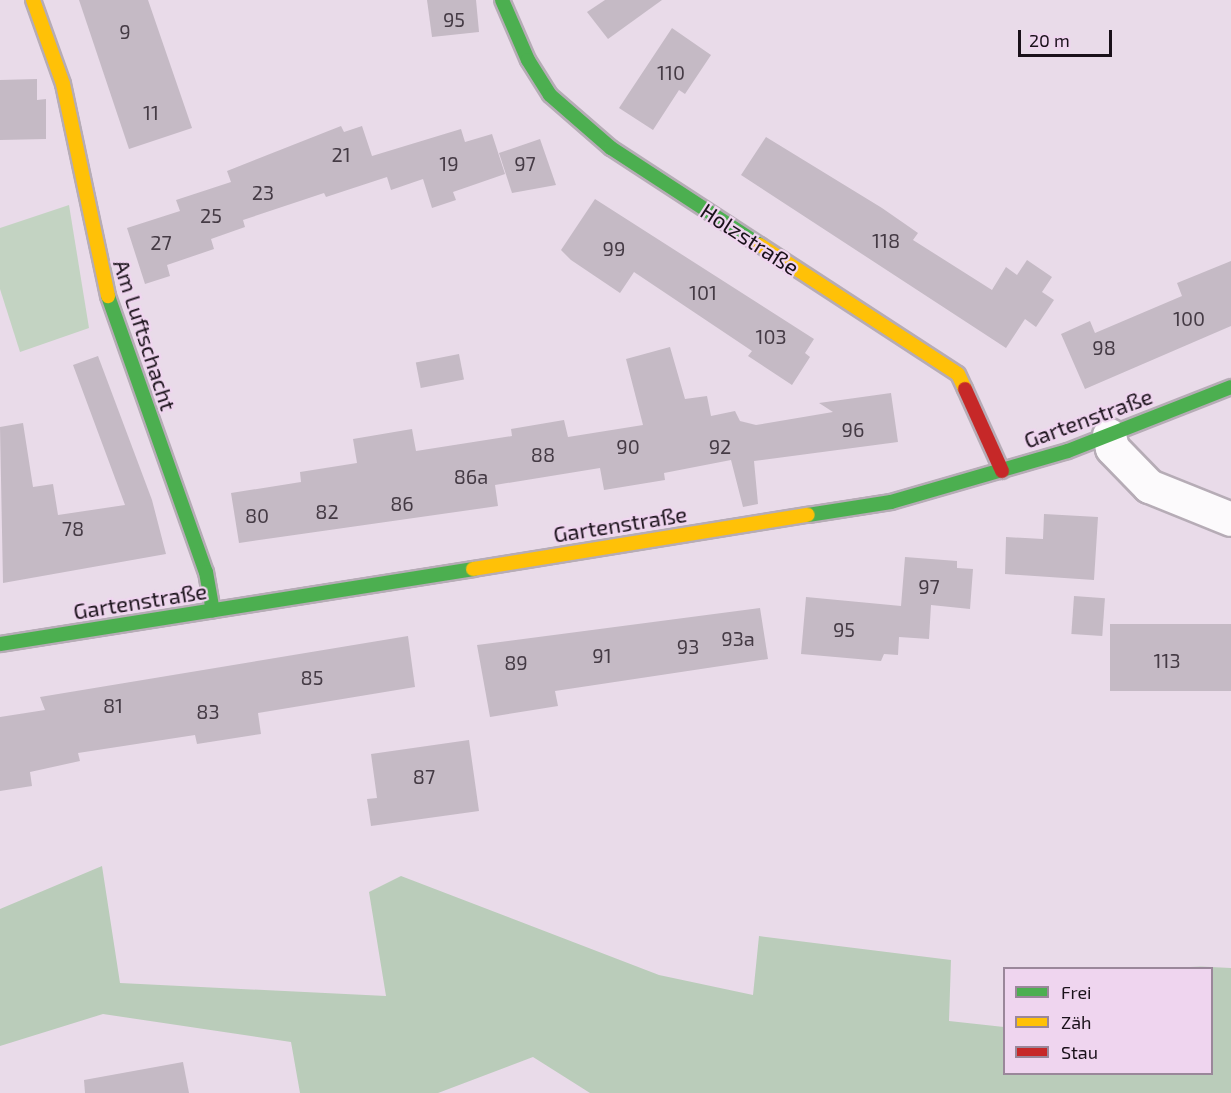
<!DOCTYPE html>
<meta charset="utf-8">
<style>
body{margin:0}
#map{position:relative;width:1231px;height:1093px;overflow:hidden;background:#e9dbe9;font-family:"Exo 2",sans-serif}
div>[style]{position:absolute}
[style*='--x']{left:calc(var(--x)*1px);top:calc(var(--y)*1px);width:calc(var(--w)*1px);rotate:calc(var(--a)*1deg)}
.green>*{inset:0;background:#c3d3c2}
.forest>*{inset:0;background:#baccba}
.building>*{inset:0;background:#c5bac5;transform-origin:0 0}
.roads{filter:drop-shadow(2px 0 #b6acb6) drop-shadow(-2px 0 #b6acb6) drop-shadow(0 2px #b6acb6) drop-shadow(0 -2px #b6acb6)}
.street>*{height:33px;margin:-16.5px;padding:0 16.5px;transform-origin:16.5px;border-radius:16.5px;background:#fcfafc}
.fast>*{height:14px;margin:-7px;padding:0 7px;transform-origin:7px;border-radius:7px;background:#4caf50}
.slow>*{height:14px;margin:-7px;padding:0 7px;transform-origin:7px;border-radius:7px;background:#ffc107}
.jam>*{height:14px;margin:-7px;padding:0 7px;transform-origin:7px;border-radius:7px;background:#c62828}
span{translate:-50% -50%;white-space:nowrap;text-align:center;line-height:1.15;-webkit-text-stroke:4.5px #efd5ef;paint-order:stroke}
.number-label{font-size:20px;color:#453b45}
.number-label span{-webkit-text-stroke-width:0}
.street-label{font-size:22px;color:#1a111a}
.legend{position:absolute;left:1003px;top:967px;width:210px;height:108px;box-sizing:border-box;background:#efd5ef;border:2px solid #9a879a;margin:0;padding:8px 10px;list-style:none;font-size:18px;color:#1a111a}
.legend li{display:flex;align-items:center;gap:12px;height:30px}
.legend b{width:30px;border:2px solid #9a879a}
.scale{position:absolute;left:1018px;top:30px;width:94px;height:27px;box-sizing:border-box;border:3px solid #1a111a;border-top:0;padding-left:8px;font-size:18px;line-height:21px;white-space:nowrap;color:#1a111a;-webkit-text-stroke:4px #efd5ef;paint-order:stroke}
</style>
<div id="map">
<div class="green">
<div style="clip-path:polygon(69px 205px,89px 328px,20px 352px,0 289px,0 228px)"></div>
</div>
<div class="forest">
<div style="clip-path:polygon(102px 866px,120px 983px,386px 996px,369px 892px,401px 876px,659px 975px,753px 995px,759px 936px,951px 960px,949px 1021px,1004px 1027px,1004px 1074px,1212px 1074px,1212px 968px,1190px 966px,1231px 968px,1231px 1093px,590px 1093px,533px 1057px,438px 1093px,300px 1093px,291px 1042px,103px 1014px,0 1046px,0 909px)"></div>
</div>
<div class="building">
<div style="clip-path:polygon(79px 0,148px 0,192px 128px,129px 149px)"></div>
<div style="clip-path:polygon(427px 0,476px 0,479px 32px,432px 37px)"></div>
<div style="clip-path:polygon(605px 0,662px 0,608px 39px,587px 12px)"></div>
<div style="clip-path:polygon(672px 28px,711px 55px,685px 94px,679px 90px,653px 130px,619px 108px)"></div>
<div style="clip-path:polygon(37px 79px,37px 100px,46px 99px,46px 139px,0 140px,0 80px)"></div>
<div style="clip-path:polygon(341px 126px,344px 132px,362px 126px,372px 156px,461px 129px,465px 142px,492px 134px,505px 174px,453px 192px,456px 200px,432px 208px,423px 179px,391px 190px,387px 177px,326px 197px,324px 193px,243px 220px,245px 227px,211px 239px,214px 249px,167px 265px,170px 276px,145px 284px,127px 228px,180px 211px,176px 200px,231px 182px,227px 171px)"></div>
<div style="clip-path:polygon(766px 137px,882px 208px,918px 233px,913px 240px,992px 290px,1006px 267px,1017px 275px,1027px 260px,1052px 277px,1042px 292px,1054px 300px,1036px 327px,1025px 319px,1006px 348px,741px 175px)"></div>
<div style="clip-path:polygon(540px 139px,556px 185px,512px 193px,499px 153px)"></div>
<div style="clip-path:polygon(595px 199px,814px 339px,805px 353px,810px 357px,792px 385px,748px 356px,752px 351px,634px 272px,620px 293px,571px 260px,561px 250px)"></div>
<div style="clip-path:polygon(1231px 261px,1231px 326px,1085px 389px,1061px 334px,1090px 321px,1095px 333px,1182px 296px,1177px 283px)"></div>
<div style="clip-path:polygon(670px 347px,685px 399px,707px 396px,711px 416px,735px 411px,740px 421px,756px 425px,833px 412px,819px 403px,891px 393px,898px 442px,754px 461px,758px 504px,743px 507px,731px 460px,664px 473px,665px 480px,604px 490px,600px 468px,495px 485px,498px 506px,239px 543px,231px 493px,301px 482px,300px 472px,357px 463px,353px 439px,412px 429px,416px 451px,512px 436px,511px 429px,564px 420px,568px 437px,643px 425px,626px 359px)"></div>
<div style="left:459px;top:354px;width:26px;height:44px;rotate:79deg"></div>
<div style="clip-path:polygon(98px 356px,152px 500px,166px 554px,3px 583px,0 427px,23px 423px,33px 487px,53px 484px,58px 515px,125px 505px,73px 365px)"></div>
<div style="clip-path:polygon(1044px 514px,1098px 517px,1094px 580px,1005px 574px,1006px 537px,1043px 539px)"></div>
<div style="clip-path:polygon(905px 557px,957px 561px,957px 568px,973px 569px,970px 609px,931px 605px,929px 639px,899px 637px,898px 655px,884px 654px,881px 661px,801px 654px,806px 597px,901px 606px)"></div>
<div style="left:1074px;top:596px;width:31px;height:38px;rotate:4deg"></div>
<div style="clip-path:polygon(760px 608px,768px 659px,555px 691px,558px 706px,490px 717px,477px 645px)"></div>
<div style="left:1231px;top:624px;width:67px;height:121px;rotate:90deg"></div>
<div style="clip-path:polygon(408px 636px,415px 687px,258px 713px,261px 734px,197px 744px,195px 735px,78px 753px,80px 761px,30px 772px,32px 786px,0 791px,0 717px,45px 710px,40px 697px)"></div>
<div style="clip-path:polygon(469px 740px,479px 811px,371px 826px,367px 799px,377px 798px,371px 754px)"></div>
<div style="clip-path:polygon(183px 1062px,189px 1093px,85px 1093px,84px 1080px)"></div>
</div>
<div class="roads">
<div class="street">
<div style="--x:1109;--y:435;--w:13;--a:77"></div>
<div style="--x:1112;--y:448;--w:53;--a:45.8"></div>
<div style="--x:1149;--y:486;--w:88;--a:21.9"></div>
</div>
<div class="fast">
<div style="--x:502;--y:0;--w:65;--a:66.6"></div>
<div style="--x:528;--y:60;--w:41;--a:57.8"></div>
<div style="--x:550;--y:95;--w:81;--a:41"></div>
<div style="--x:611;--y:148;--w:178;--a:33.1"></div>
<div style="--x:108;--y:296;--w:293;--a:70.5"></div>
<div style="--x:206;--y:572;--w:39;--a:80"></div>
<div style="--x:808;--y:515;--w:84;--a:-8.9"></div>
<div style="--x:891;--y:502;--w:184;--a:-16.1"></div>
<div style="--x:1068;--y:451;--w:175;--a:-21.4"></div>
<div style="--x:0;--y:644;--w:479;--a:-9"></div>
</div>
<div class="slow">
<div style="--x:33;--y:0;--w:89;--a:70.3"></div>
<div style="--x:63;--y:84;--w:217;--a:78"></div>
<div style="--x:760;--y:245;--w:236;--a:33.1"></div>
<div style="--x:958;--y:374;--w:17;--a:65"></div>
<div style="--x:473;--y:569;--w:339;--a:-9.2"></div>
</div>
<div class="jam">
<div style="--x:965;--y:389;--w:90;--a:65.7"></div>
</div>
</div>
<div class="number-label">
<span style="left:454px;top:19px">95</span>
<span style="left:125px;top:31px">9</span>
<span style="left:671px;top:72px">110</span>
<span style="left:151px;top:112px">11</span>
<span style="left:341px;top:154px">21</span>
<span style="left:449px;top:163px">19</span>
<span style="left:525px;top:163px">97</span>
<span style="left:263px;top:192px">23</span>
<span style="left:211px;top:215px">25</span>
<span style="left:886px;top:240px">118</span>
<span style="left:161px;top:242px">27</span>
<span style="left:614px;top:248px">99</span>
<span style="left:703px;top:292px">101</span>
<span style="left:1189px;top:318px">100</span>
<span style="left:771px;top:336px">103</span>
<span style="left:1104px;top:347px">98</span>
<span style="left:853px;top:429px">96</span>
<span style="left:628px;top:446px">90</span>
<span style="left:720px;top:446px">92</span>
<span style="left:543px;top:454px">88</span>
<span style="left:471px;top:476px">86a</span>
<span style="left:402px;top:503px">86</span>
<span style="left:327px;top:511px">82</span>
<span style="left:257px;top:515px">80</span>
<span style="left:73px;top:528px">78</span>
<span style="left:929px;top:586px">97</span>
<span style="left:844px;top:629px">95</span>
<span style="left:738px;top:638px">93a</span>
<span style="left:688px;top:646px">93</span>
<span style="left:602px;top:655px">91</span>
<span style="left:1167px;top:660px">113</span>
<span style="left:516px;top:662px">89</span>
<span style="left:312px;top:677px">85</span>
<span style="left:113px;top:705px">81</span>
<span style="left:208px;top:711px">83</span>
<span style="left:424px;top:776px">87</span>
</div>
<div class="street-label">
<span style="left:750px;top:239px;rotate:33deg">Holzstraße</span>
<span style="left:145px;top:335px;rotate:72deg">Am Luftschacht</span>
<span style="left:1088px;top:418px;rotate:-20deg">Gartenstraße</span>
<span style="left:620px;top:524px;rotate:-9deg">Gartenstraße</span>
<span style="left:140px;top:601px;rotate:-9deg">Gartenstraße</span>
</div>
<ul class="legend">
<li><b style="height:8px;background:#4caf50"></b>Frei</li>
<li><b style="height:8px;background:#ffc107"></b>Zäh</li>
<li><b style="height:8px;background:#c62828"></b>Stau</li>
</ul>
<div class="scale">20 m</div>
</div>
